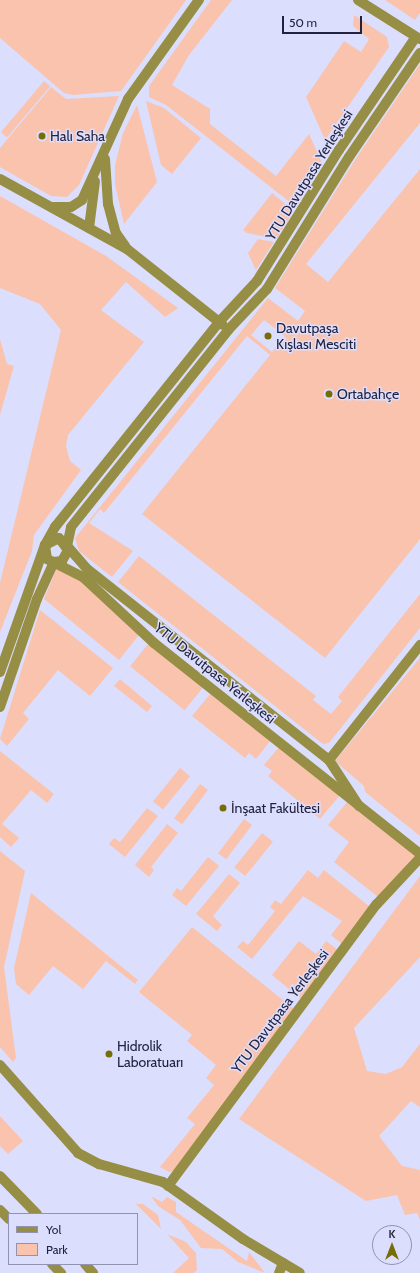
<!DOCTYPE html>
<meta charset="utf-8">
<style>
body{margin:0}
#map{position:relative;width:420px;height:1273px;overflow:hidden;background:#dcdefd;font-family:Cabin,sans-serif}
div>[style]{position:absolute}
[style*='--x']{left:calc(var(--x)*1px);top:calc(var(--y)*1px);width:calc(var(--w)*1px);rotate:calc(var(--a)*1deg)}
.green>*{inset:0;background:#fac3ad;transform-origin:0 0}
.minor>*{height:10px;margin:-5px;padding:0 5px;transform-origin:5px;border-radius:5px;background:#968e45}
.dots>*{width:11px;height:11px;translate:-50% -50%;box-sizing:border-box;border:2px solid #dcdefd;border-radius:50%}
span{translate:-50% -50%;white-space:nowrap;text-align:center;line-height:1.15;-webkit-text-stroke:3px #dcdefd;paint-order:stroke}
.poi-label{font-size:14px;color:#22223f}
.left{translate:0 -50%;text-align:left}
.street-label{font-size:14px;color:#22223f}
.legend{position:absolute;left:8px;top:1213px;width:130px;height:52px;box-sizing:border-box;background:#dcdefd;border:1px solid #9293b1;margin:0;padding:5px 7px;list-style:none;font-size:12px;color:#22223f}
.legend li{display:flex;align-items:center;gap:8px;height:20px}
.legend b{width:20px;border:1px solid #9293b1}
.north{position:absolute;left:372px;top:1225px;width:40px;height:40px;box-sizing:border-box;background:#dcdefd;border:1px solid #9293b1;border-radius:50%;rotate:0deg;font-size:11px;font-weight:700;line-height:16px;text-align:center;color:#22223f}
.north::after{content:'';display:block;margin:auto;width:14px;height:18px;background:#766d08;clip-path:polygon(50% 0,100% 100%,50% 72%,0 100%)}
.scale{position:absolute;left:282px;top:16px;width:80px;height:18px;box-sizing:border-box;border:2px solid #22223f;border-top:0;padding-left:5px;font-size:12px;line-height:14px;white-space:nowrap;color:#22223f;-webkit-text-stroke:3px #dcdefd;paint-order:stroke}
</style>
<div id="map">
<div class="green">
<div style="clip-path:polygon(0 0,186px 0,121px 91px,73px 95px,64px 93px,0 38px)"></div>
<div style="clip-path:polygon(211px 0,232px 0,189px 55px,172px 85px,210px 109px,210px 124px,276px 176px,309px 134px,322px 163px,296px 207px,166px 105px,149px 97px,149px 86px)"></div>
<div style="clip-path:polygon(385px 0,420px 0,420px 13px,415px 20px)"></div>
<div style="clip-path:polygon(354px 15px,387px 37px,389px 47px,325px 140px,306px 97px,344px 41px,361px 52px,369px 39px,353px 26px)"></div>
<div style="clip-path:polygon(evenodd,420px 64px,420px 123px,306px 264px,328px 282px,420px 169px,420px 539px,325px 658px,142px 514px,270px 355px,247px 336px,104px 513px,100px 509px,89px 523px,133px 551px,112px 577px,79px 551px,75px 538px,268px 298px,298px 321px,305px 311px,275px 288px,355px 160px,420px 64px,264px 320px,285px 336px,272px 352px,251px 335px,264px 320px)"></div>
<div style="left:44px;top:81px;width:8px;height:67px;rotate:40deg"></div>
<div style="clip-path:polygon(51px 87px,66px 99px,119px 96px,79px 185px,67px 197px,51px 196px,0 167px,0 148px)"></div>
<div style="clip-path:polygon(146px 101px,164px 108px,201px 138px,172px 174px,161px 165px)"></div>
<div style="clip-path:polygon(137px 105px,157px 182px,124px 224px,115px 184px,115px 165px,123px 133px)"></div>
<div style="clip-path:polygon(272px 193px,294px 211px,277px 239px,247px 233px,243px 230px)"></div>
<div style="clip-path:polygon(0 196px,106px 256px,178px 308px,165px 317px,126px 282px,101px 310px,144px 342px,68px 435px,66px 446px,70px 461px,81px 470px,34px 535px,32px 551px,0 632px,0 583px,61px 330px,40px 304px,0 288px)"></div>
<div style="clip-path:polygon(258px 239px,274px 242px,256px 270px,248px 253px)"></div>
<div style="clip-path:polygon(0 339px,7px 364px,14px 366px,0 415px)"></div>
<div style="clip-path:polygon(139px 556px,316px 696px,313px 700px,331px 714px,342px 701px,338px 697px,420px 594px,420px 628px,329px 743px,323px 744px,118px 582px)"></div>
<div style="clip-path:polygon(57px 568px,81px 579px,139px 635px,119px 660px,44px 599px)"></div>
<div style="clip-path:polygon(40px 610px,113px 668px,90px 696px,58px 670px,23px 713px,29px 719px,7px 746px,0 739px)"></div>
<div style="left:149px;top:643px;width:70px;height:30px;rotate:39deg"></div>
<div style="clip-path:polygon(420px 658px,420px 836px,365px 792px,364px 786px,335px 761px)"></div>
<div style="clip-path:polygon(120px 679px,152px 706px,147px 712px,114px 686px)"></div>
<div style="clip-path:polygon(211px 693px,271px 740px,256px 759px,249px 753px,245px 758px,192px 716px)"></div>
<div style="clip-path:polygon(279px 747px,340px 795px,320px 819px,268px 776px,272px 771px,264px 765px)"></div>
<div style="clip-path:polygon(0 751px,54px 794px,47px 803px,31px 790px,2px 824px,19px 838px,11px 847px,0 837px)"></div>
<div style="left:180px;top:768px;width:13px;height:43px;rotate:39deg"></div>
<div style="left:200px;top:784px;width:10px;height:43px;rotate:37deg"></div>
<div style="clip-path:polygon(348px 801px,417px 855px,378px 897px,334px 862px,349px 842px,328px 825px)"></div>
<div style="clip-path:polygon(147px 808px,158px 816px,125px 857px,109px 844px,114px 838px,120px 842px)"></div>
<div style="left:244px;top:819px;width:10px;height:43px;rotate:37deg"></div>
<div style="clip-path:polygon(167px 824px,178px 833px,151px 867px,154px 870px,149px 877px,135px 865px)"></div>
<div style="left:262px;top:833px;width:14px;height:44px;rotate:39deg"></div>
<div style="clip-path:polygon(0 851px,25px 871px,4px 967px,16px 1058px,13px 1062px,0 1047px)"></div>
<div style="clip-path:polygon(208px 857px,219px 866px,186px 906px,172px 895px,177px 888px,181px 891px)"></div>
<div style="clip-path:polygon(308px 870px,318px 878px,324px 870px,370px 907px,342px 944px,331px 935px,342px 921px,303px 896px,252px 959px,237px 947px,243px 941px,248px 945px,275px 911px,270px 907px,275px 900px,281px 904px)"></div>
<div style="clip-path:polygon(229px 874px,240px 883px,213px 916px,222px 925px,217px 931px,196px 914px)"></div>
<div style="clip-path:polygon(420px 876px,420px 957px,354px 1028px,367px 1071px,386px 1074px,402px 1067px,420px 1044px,420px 1107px,411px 1101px,379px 1136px,402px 1166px,420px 1170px,420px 1220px,417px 1213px,405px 1215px,397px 1195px,366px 1201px,239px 1119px)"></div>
<div style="clip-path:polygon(31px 893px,138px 980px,135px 984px,106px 961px,83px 989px,53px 966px,29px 995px,16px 984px,14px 968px)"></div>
<div style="clip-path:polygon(192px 927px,294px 1009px,174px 1171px,169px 1172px,160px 1167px,195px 1124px,187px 1118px,214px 1085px,206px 1078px,216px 1065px,187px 1041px,192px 1035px,139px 992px)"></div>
<div style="clip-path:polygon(299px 941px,316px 954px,326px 941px,338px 950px,301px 999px,272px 975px)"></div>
<div style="clip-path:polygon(0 1116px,23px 1141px,8px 1154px,0 1146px)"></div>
<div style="clip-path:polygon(151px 1196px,162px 1202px,167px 1197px,176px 1202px,176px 1212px,247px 1261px,249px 1252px,265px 1273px,238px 1262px,222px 1249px,201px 1248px,180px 1220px,158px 1206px)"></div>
<div style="clip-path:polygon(136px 1204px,143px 1204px,158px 1215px,161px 1229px)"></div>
<div style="clip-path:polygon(167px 1234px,186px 1242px,196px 1253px,197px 1270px,193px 1273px,173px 1273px,189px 1258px)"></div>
</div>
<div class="minor">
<div style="--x:358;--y:0;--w:73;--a:32.2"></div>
<div style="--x:105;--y:159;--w:45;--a:86.2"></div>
<div style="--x:108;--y:204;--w:30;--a:75"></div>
<div style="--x:116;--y:233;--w:16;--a:55"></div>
<div style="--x:0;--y:179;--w:145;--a:28.9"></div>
<div style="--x:127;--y:249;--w:122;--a:38.4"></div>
<div style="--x:53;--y:207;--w:18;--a:0"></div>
<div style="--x:71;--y:207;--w:13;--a:-32"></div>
<div style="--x:82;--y:200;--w:111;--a:-65.5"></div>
<div style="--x:128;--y:99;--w:122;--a:-54.4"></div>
<div style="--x:89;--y:228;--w:47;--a:-82.7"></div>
<div style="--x:54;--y:562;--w:8;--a:-7"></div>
<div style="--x:62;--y:561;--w:13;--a:-61"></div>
<div style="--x:68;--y:550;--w:15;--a:-127"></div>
<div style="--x:59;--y:538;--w:16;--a:153"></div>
<div style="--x:45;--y:545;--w:14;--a:82"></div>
<div style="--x:47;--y:559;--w:40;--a:26.6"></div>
<div style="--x:83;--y:577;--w:97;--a:42.9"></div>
<div style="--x:154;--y:643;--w:340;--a:38.4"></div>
<div style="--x:0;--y:672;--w:135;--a:-70.5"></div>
<div style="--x:45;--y:545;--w:21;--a:-61"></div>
<div style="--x:55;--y:527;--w:263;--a:-51.3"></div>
<div style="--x:219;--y:322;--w:56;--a:-47.2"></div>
<div style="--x:257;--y:281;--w:155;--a:-58"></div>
<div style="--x:339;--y:150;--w:135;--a:-55.8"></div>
<div style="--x:0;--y:707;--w:114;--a:-71.1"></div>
<div style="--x:37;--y:599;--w:41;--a:-65.3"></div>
<div style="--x:329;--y:760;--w:147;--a:-51.6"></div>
<div style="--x:359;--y:806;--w:55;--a:-123.1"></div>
<div style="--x:329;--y:760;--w:307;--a:-141.7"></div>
<div style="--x:88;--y:570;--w:32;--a:-131"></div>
<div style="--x:67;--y:546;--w:19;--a:-78"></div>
<div style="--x:71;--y:527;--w:253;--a:-51.4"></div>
<div style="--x:229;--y:329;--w:55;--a:-46.5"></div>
<div style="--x:267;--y:289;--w:155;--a:-58.2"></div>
<div style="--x:349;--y:157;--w:126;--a:-55.7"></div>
<div style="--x:0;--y:1065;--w:118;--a:48.4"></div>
<div style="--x:78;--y:1153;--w:24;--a:28"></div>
<div style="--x:99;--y:1164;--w:66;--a:15.7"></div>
<div style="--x:163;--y:1182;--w:98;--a:35.5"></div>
<div style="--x:243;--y:1239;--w:66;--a:30.8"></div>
<div style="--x:0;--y:1176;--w:53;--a:45.8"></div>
<div style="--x:168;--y:1186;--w:351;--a:-53.5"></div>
<div style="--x:377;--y:904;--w:63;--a:-46.9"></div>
<div style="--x:0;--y:1210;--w:13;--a:45"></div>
<div style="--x:52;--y:1264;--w:13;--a:45"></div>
<div style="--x:85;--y:1264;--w:12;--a:48"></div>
<div style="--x:279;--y:1273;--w:11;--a:-68"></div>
</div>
<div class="dots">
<div style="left:42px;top:136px;background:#766d08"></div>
<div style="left:268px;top:336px;background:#766d08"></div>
<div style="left:329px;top:394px;background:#766d08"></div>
<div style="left:223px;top:808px;background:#766d08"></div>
<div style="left:109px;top:1054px;background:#766d08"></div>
</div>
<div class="poi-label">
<span class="left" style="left:50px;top:136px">Halı Saha</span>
<span class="left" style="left:276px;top:336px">Davutpaşa<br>Kışlası Mesciti</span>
<span class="left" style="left:337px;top:394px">Ortabahçe</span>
<span class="left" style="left:231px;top:808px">İnşaat Fakültesi</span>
<span class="left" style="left:117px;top:1054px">Hidrolik<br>Laboratuarı</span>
</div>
<div class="street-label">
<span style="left:309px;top:175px;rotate:-58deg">YTU Davutpasa Yerleşkesi</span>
<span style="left:215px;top:673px;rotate:39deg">YTU Davutpasa Yerleşkesi</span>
<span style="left:280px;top:1011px;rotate:-53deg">YTU Davutpasa Yerleşkesi</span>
</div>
<ul class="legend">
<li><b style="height:5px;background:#968e45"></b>Yol</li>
<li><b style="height:11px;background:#fac3ad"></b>Park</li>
</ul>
<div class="north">K</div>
<div class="scale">50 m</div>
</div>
